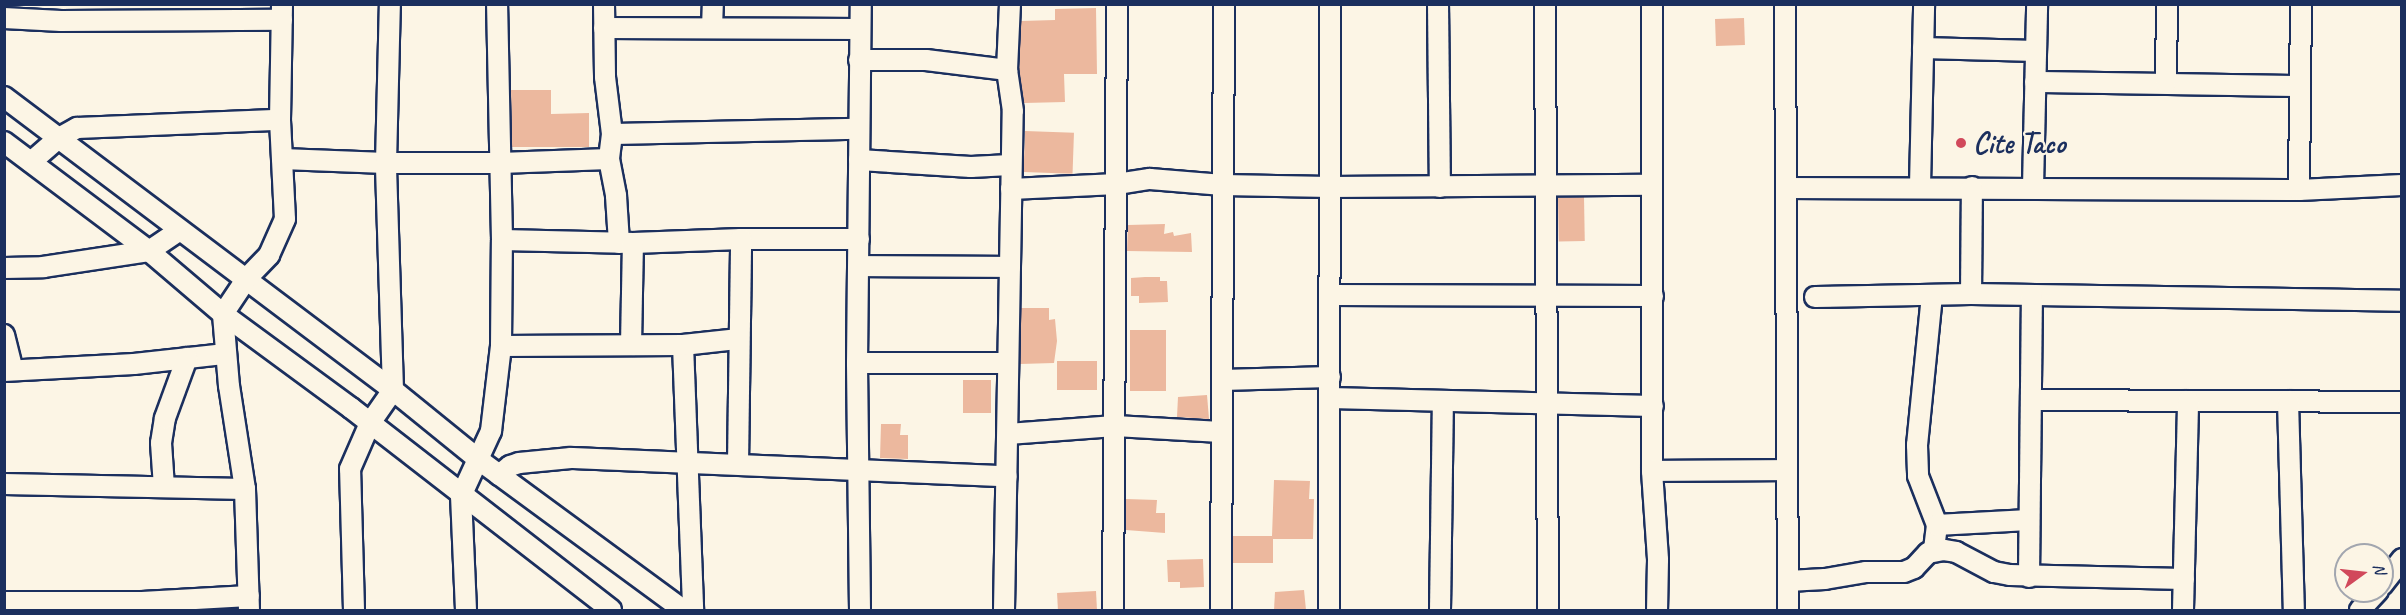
<!DOCTYPE html>
<style>
body{margin:0}
#map{position:relative;width:2406px;height:615px;overflow:hidden;background:#fcf5e5;font-family:Caveat,sans-serif}
div>[style]{position:absolute}
[style*='--x']{left:calc(var(--x)*1px);top:calc(var(--y)*1px);width:calc(var(--w)*1px);rotate:calc(var(--a)*1deg)}
.building>*{inset:0;background:#ecb89e;transform-origin:0 0}
.roads{filter:drop-shadow(2px 0 #1b2f5e) drop-shadow(-2px 0 #1b2f5e) drop-shadow(0 2px #1b2f5e) drop-shadow(0 -2px #1b2f5e)}
.minor>*{height:20px;margin:-10px;padding:0 10px;transform-origin:10px;border-radius:10px;background:#fcf5e5}
.dots>*{width:16px;height:16px;translate:-50% -50%;box-sizing:border-box;border:3px solid #fcf5e5;border-radius:50%}
span{translate:-50% -50%;white-space:nowrap;text-align:center;line-height:1.15;-webkit-text-stroke:4.5px #fcf5e5;paint-order:stroke}
.poi-label{font-size:30px;color:#1b2f5e;font-weight:700}
.left{translate:0 -50%;text-align:left}
.frame{position:absolute;inset:0;border:6px solid #1b2f5e;pointer-events:none}
.north{position:absolute;left:2334px;top:543px;width:60px;height:60px;box-sizing:border-box;background:#fcf5e5;border:2px solid #a2a6af;border-radius:50%;rotate:75deg;font-size:16px;font-weight:700;line-height:24px;text-align:center;color:#1b2f5e}
.north::after{content:'';display:block;margin:auto;width:21px;height:27px;background:#d1495b;clip-path:polygon(50% 0,100% 100%,50% 72%,0 100%)}
</style>
<div id="map">
<div class="building">
<div style="clip-path:polygon(1096px 8px,1097px 74px,1064px 74px,1065px 102px,1024px 103px,1019px 69px,1021px 21px,1055px 20px,1055px 9px)"></div>
<div style="left:1744px;top:18px;width:27px;height:29px;rotate:88deg"></div>
<div style="clip-path:polygon(511px 90px,551px 90px,551px 114px,589px 113px,589px 147px,512px 147px)"></div>
<div style="left:1025px;top:131px;width:49px;height:41px;rotate:2deg"></div>
<div style="left:1584px;top:197px;width:44px;height:26px;rotate:89deg"></div>
<div style="clip-path:polygon(1165px 224px,1164px 234px,1173px 232px,1174px 236px,1191px 233px,1192px 252px,1127px 251px,1128px 225px)"></div>
<div style="clip-path:polygon(1145px 277px,1160px 277px,1160px 281px,1167px 281px,1168px 302px,1139px 303px,1139px 296px,1131px 296px,1131px 278px)"></div>
<div style="clip-path:polygon(1021px 308px,1049px 308px,1049px 320px,1055px 319px,1057px 341px,1054px 363px,1020px 364px)"></div>
<div style="left:1130px;top:330px;width:36px;height:61px"></div>
<div style="left:1097px;top:361px;width:29px;height:40px;rotate:90deg"></div>
<div style="left:963px;top:380px;width:28px;height:33px"></div>
<div style="clip-path:polygon(1207px 395px,1209px 419px,1177px 417px,1178px 397px)"></div>
<div style="clip-path:polygon(881px 424px,901px 424px,900px 435px,908px 435px,908px 459px,880px 458px)"></div>
<div style="clip-path:polygon(1274px 480px,1310px 481px,1309px 499px,1314px 499px,1313px 539px,1273px 539px,1273px 563px,1233px 563px,1233px 536px,1272px 536px)"></div>
<div style="clip-path:polygon(1126px 499px,1157px 500px,1156px 513px,1165px 513px,1165px 533px,1126px 530px)"></div>
<div style="clip-path:polygon(1203px 559px,1204px 587px,1180px 588px,1180px 582px,1168px 582px,1167px 560px)"></div>
<div style="clip-path:polygon(1304px 590px,1306px 610px,1274px 610px,1275px 592px)"></div>
<div style="left:1096px;top:591px;width:19px;height:39px;rotate:87deg"></div>
</div>
<div class="roads">
<div class="minor">
<div style="--x:604;--y:4;--w:73;--a:89.2"></div>
<div style="--x:605;--y:77;--w:57;--a:83"></div>
<div style="--x:612;--y:134;--w:25;--a:97"></div>
<div style="--x:609;--y:159;--w:38;--a:79"></div>
<div style="--x:616;--y:196;--w:47;--a:86.3"></div>
<div style="--x:1438;--y:4;--w:183;--a:89.4"></div>
<div style="--x:1545;--y:4;--w:606;--a:89.72"></div>
<div style="--x:1652;--y:4;--w:467;--a:90"></div>
<div style="--x:1652;--y:471;--w:135;--a:-0.4"></div>
<div style="--x:1785;--y:4;--w:606;--a:89.72"></div>
<div style="--x:4;--y:18;--w:57;--a:3"></div>
<div style="--x:61;--y:21;--w:221;--a:-0.3"></div>
<div style="--x:604;--y:28;--w:256;--a:0.2"></div>
<div style="--x:712;--y:28;--w:24;--a:-88"></div>
<div style="--x:1923;--y:48;--w:113;--a:1.5"></div>
<div style="--x:859;--y:60;--w:67;--a:0"></div>
<div style="--x:926;--y:60;--w:82;--a:7"></div>
<div style="--x:2035;--y:82;--w:265;--a:0.9"></div>
<div style="--x:2166;--y:82;--w:78;--a:-89.3"></div>
<div style="--x:4;--y:97;--w:487;--a:37"></div>
<div style="--x:393;--y:390;--w:111;--a:39.1"></div>
<div style="--x:479;--y:460;--w:253;--a:36.3"></div>
<div style="--x:612;--y:134;--w:247;--a:-1.2"></div>
<div style="--x:4;--y:142;--w:181;--a:36.9"></div>
<div style="--x:149;--y:251;--w:97;--a:40.4"></div>
<div style="--x:223;--y:314;--w:159;--a:36.3"></div>
<div style="--x:351;--y:408;--w:329;--a:37.8"></div>
<div style="--x:282;--y:159;--w:104;--a:2.2"></div>
<div style="--x:386;--y:163;--w:114;--a:0"></div>
<div style="--x:500;--y:163;--w:109;--a:-2.1"></div>
<div style="--x:859;--y:160;--w:112;--a:3.6"></div>
<div style="--x:971;--y:167;--w:39;--a:-3"></div>
<div style="--x:31;--y:162;--w:37;--a:-41"></div>
<div style="--x:59;--y:138;--w:21;--a:-29"></div>
<div style="--x:77;--y:128;--w:203;--a:-2.3"></div>
<div style="--x:1920;--y:186;--w:182;--a:-88.7"></div>
<div style="--x:2033;--y:187;--w:183;--a:-88.7"></div>
<div style="--x:1786;--y:188;--w:513;--a:0.22"></div>
<div style="--x:2299;--y:190;--w:103;--a:-2.8"></div>
<div style="--x:1011;--y:189;--w:106;--a:-2.7"></div>
<div style="--x:1117;--y:184;--w:33;--a:-9"></div>
<div style="--x:1150;--y:179;--w:73;--a:4.7"></div>
<div style="--x:1223;--y:185;--w:107;--a:1.1"></div>
<div style="--x:1330;--y:187;--w:320;--a:-0.4"></div>
<div style="--x:2299;--y:190;--w:186;--a:-89.4"></div>
<div style="--x:502;--y:240;--w:131;--a:1.3"></div>
<div style="--x:633;--y:243;--w:108;--a:-2.1"></div>
<div style="--x:741;--y:239;--w:118;--a:0"></div>
<div style="--x:859;--y:266;--w:151;--a:0.4"></div>
<div style="--x:4;--y:268;--w:39;--a:-1"></div>
<div style="--x:43;--y:267;--w:107;--a:-8.6"></div>
<div style="--x:149;--y:251;--w:37;--a:-34"></div>
<div style="--x:1971;--y:294;--w:107;--a:-89.5"></div>
<div style="--x:1331;--y:295;--w:322;--a:0.2"></div>
<div style="--x:1932;--y:295;--w:151;--a:95.7"></div>
<div style="--x:1917;--y:445;--w:31;--a:88"></div>
<div style="--x:1918;--y:476;--w:53;--a:68.8"></div>
<div style="--x:1937;--y:525;--w:25;--a:97"></div>
<div style="--x:1815;--y:297;--w:156;--a:-1.1"></div>
<div style="--x:1971;--y:294;--w:431;--a:0.9"></div>
<div style="--x:4;--y:335;--w:36;--a:76"></div>
<div style="--x:631;--y:345;--w:102;--a:-88.9"></div>
<div style="--x:683;--y:345;--w:265;--a:87.8"></div>
<div style="--x:501;--y:346;--w:182;--a:-0.3"></div>
<div style="--x:683;--y:345;--w:54;--a:-6.3"></div>
<div style="--x:857;--y:363;--w:151;--a:0"></div>
<div style="--x:4;--y:371;--w:130;--a:-3.1"></div>
<div style="--x:134;--y:364;--w:92;--a:-6.3"></div>
<div style="--x:1222;--y:380;--w:108;--a:-1.6"></div>
<div style="--x:1330;--y:398;--w:323;--a:1.4"></div>
<div style="--x:2031;--y:400;--w:371;--a:0.3"></div>
<div style="--x:2288;--y:401;--w:209;--a:88.4"></div>
<div style="--x:1008;--y:434;--w:107;--a:-4.3"></div>
<div style="--x:1115;--y:426;--w:106;--a:3.2"></div>
<div style="--x:738;--y:464;--w:225;--a:-89.2"></div>
<div style="--x:1652;--y:471;--w:89;--a:86.1"></div>
<div style="--x:1658;--y:560;--w:50;--a:91.1"></div>
<div style="--x:499;--y:475;--w:14;--a:-39"></div>
<div style="--x:510;--y:466;--w:9;--a:-18"></div>
<div style="--x:519;--y:463;--w:52;--a:-5.5"></div>
<div style="--x:571;--y:458;--w:436;--a:2.4"></div>
<div style="--x:4;--y:484;--w:241;--a:1.2"></div>
<div style="--x:164;--y:487;--w:44;--a:-93.9"></div>
<div style="--x:161;--y:443;--w:25;--a:-81"></div>
<div style="--x:165;--y:418;--w:64;--a:-69.9"></div>
<div style="--x:1937;--y:525;--w:91;--a:-3.1"></div>
<div style="--x:2029;--y:577;--w:281;--a:-89.4"></div>
<div style="--x:1788;--y:581;--w:37;--a:-3"></div>
<div style="--x:1825;--y:579;--w:42;--a:-9.7"></div>
<div style="--x:1866;--y:572;--w:38;--a:0"></div>
<div style="--x:1904;--y:572;--w:11;--a:-22"></div>
<div style="--x:1914;--y:568;--w:21;--a:-47"></div>
<div style="--x:1928;--y:553;--w:16;--a:-11"></div>
<div style="--x:1944;--y:550;--w:12;--a:9"></div>
<div style="--x:1956;--y:552;--w:43;--a:27.8"></div>
<div style="--x:1994;--y:572;--w:16;--a:11"></div>
<div style="--x:2010;--y:575;--w:174;--a:1.3"></div>
<div style="--x:2382;--y:585;--w:33;--a:-52"></div>
<div style="--x:4;--y:602;--w:138;--a:0"></div>
<div style="--x:142;--y:602;--w:107;--a:-3.2"></div>
<div style="--x:249;--y:610;--w:121;--a:-91.9"></div>
<div style="--x:245;--y:489;--w:104;--a:-98.8"></div>
<div style="--x:229;--y:386;--w:72;--a:-94.8"></div>
<div style="--x:223;--y:314;--w:43;--a:-56.3"></div>
<div style="--x:247;--y:278;--w:32;--a:-46"></div>
<div style="--x:269;--y:255;--w:39;--a:-66"></div>
<div style="--x:285;--y:219;--w:99;--a:-92.9"></div>
<div style="--x:280;--y:120;--w:116;--a:-89"></div>
<div style="--x:354;--y:610;--w:141;--a:-91.6"></div>
<div style="--x:350;--y:469;--w:50;--a:-66.5"></div>
<div style="--x:370;--y:423;--w:40;--a:-55.1"></div>
<div style="--x:393;--y:390;--w:227;--a:-91.8"></div>
<div style="--x:386;--y:163;--w:159;--a:-88.6"></div>
<div style="--x:466;--y:610;--w:114;--a:-92.5"></div>
<div style="--x:461;--y:496;--w:72;--a:-65.2"></div>
<div style="--x:491;--y:431;--w:86;--a:-83.3"></div>
<div style="--x:501;--y:346;--w:106;--a:-89.5"></div>
<div style="--x:502;--y:240;--w:236;--a:-91.2"></div>
<div style="--x:860;--y:610;--w:247;--a:-90.7"></div>
<div style="--x:857;--y:363;--w:359;--a:-89.4"></div>
<div style="--x:1004;--y:610;--w:499;--a:-89"></div>
<div style="--x:1013;--y:111;--w:41;--a:-98.3"></div>
<div style="--x:1007;--y:70;--w:66;--a:-87.4"></div>
<div style="--x:1113;--y:610;--w:606;--a:-89.62"></div>
<div style="--x:1221;--y:610;--w:606;--a:-89.72"></div>
<div style="--x:1329;--y:610;--w:606;--a:-89.91"></div>
<div style="--x:1440;--y:610;--w:209;--a:-89.2"></div>
<div style="--x:2183;--y:610;--w:209;--a:-88.6"></div>
<div style="--x:2360;--y:610;--w:26;--a:-47"></div>
</div>
</div>
<div class="dots">
<div style="left:1961px;top:143px;background:#d1495b"></div>
</div>
<div class="poi-label">
<span class="left" style="left:1973px;top:143px">Cite Taco</span>
</div>
<div class="frame"></div>
<div class="north">N</div>
</div>
